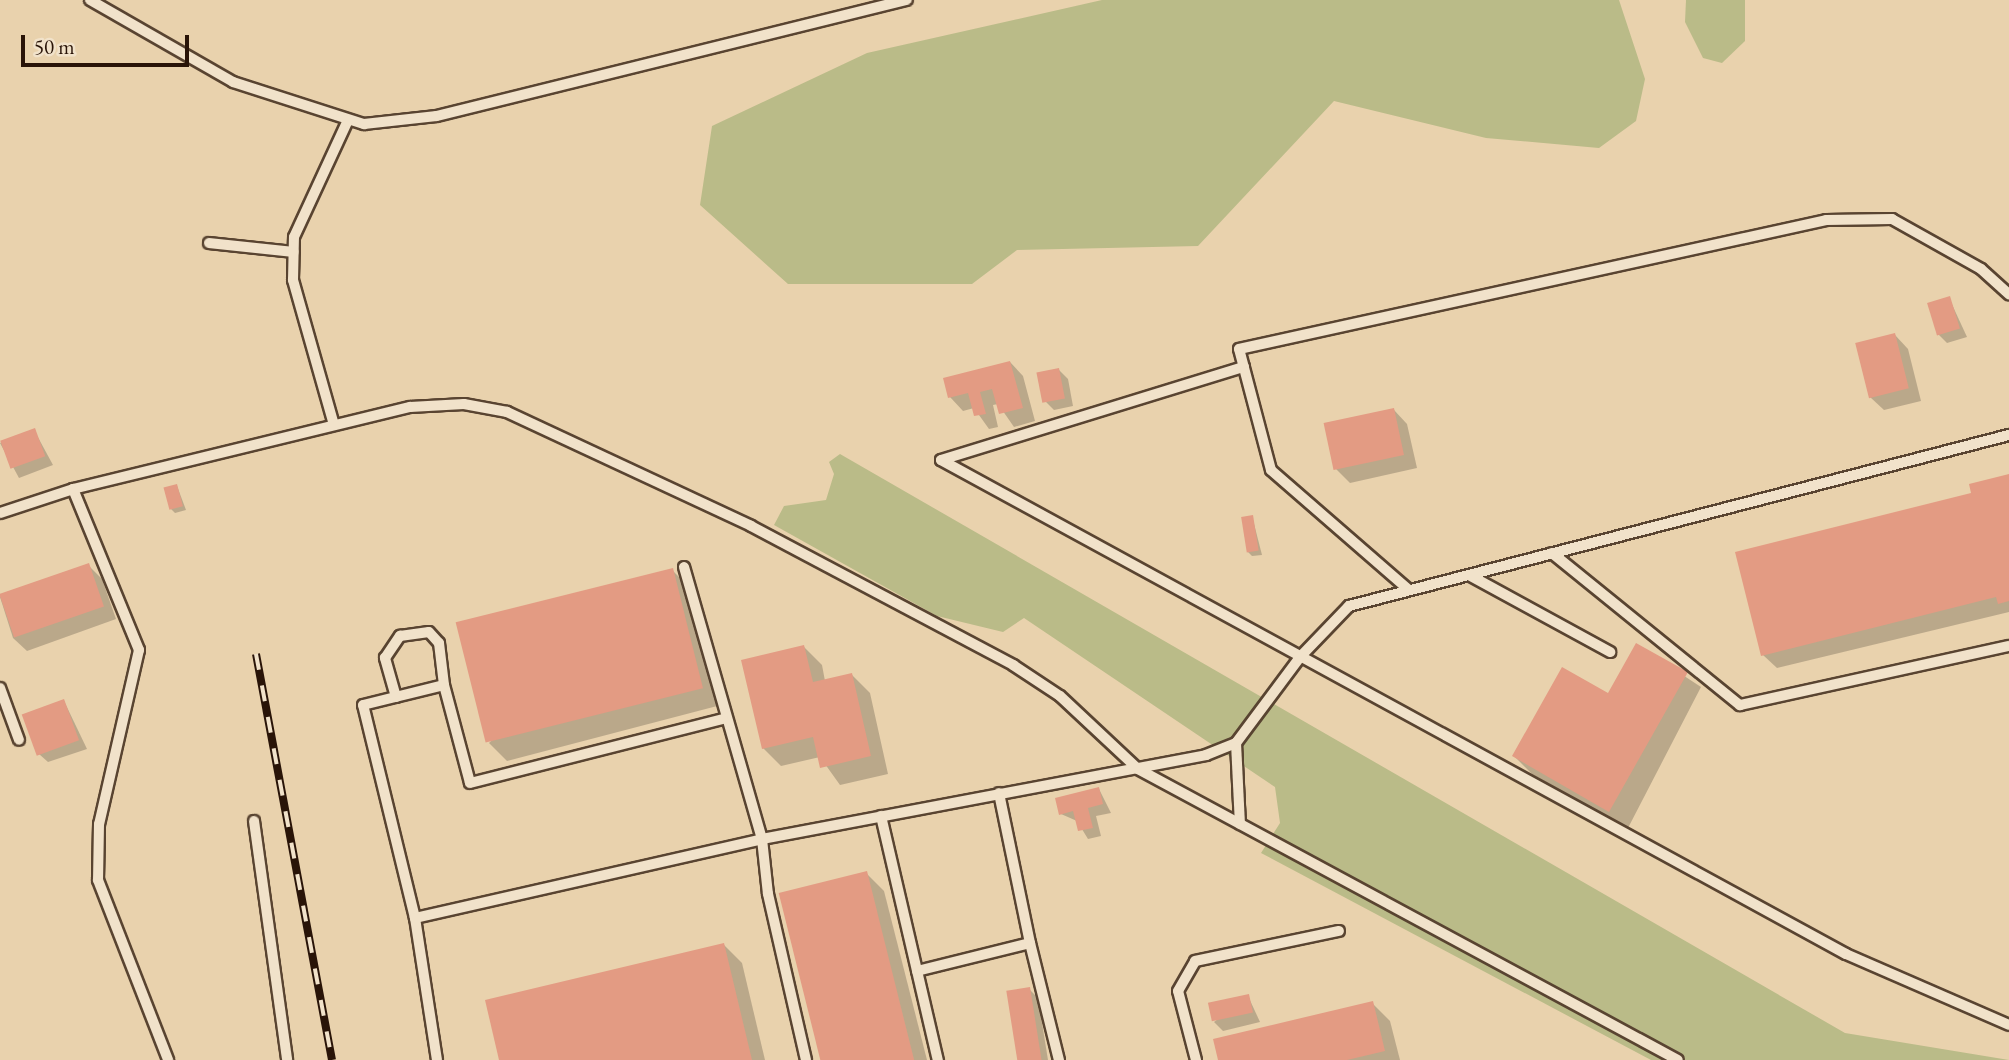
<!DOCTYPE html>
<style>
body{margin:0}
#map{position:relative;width:2009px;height:1060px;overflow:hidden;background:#e9d2ad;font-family:"EB Garamond",serif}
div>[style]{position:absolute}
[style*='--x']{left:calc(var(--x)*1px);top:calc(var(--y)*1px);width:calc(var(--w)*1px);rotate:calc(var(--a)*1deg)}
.green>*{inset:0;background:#babb88}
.shadow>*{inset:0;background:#0003}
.building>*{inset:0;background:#e39b83;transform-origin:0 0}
.roads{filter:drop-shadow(2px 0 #594431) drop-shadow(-2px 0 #594431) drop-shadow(0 2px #594431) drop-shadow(0 -2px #594431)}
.service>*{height:10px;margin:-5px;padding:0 5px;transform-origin:5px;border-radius:5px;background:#f1e2ca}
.rail>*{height:8px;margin-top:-4px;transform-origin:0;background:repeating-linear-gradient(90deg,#f1e2ca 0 16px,#291408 0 32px);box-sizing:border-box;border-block:2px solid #291408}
span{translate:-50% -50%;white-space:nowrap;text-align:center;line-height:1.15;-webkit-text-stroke:6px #f1e2ca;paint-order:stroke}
.scale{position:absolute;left:21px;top:35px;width:168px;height:32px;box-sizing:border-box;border:4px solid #291408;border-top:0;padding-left:9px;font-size:21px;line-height:24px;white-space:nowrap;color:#291408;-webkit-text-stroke:5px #f1e2ca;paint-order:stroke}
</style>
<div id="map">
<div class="green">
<div style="clip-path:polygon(1102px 0,1619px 0,1645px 79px,1636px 121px,1599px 148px,1486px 138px,1334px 101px,1198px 246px,1017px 250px,972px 284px,788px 284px,700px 205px,712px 126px,867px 53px)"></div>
<div style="clip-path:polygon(1686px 0,1745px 0,1745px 41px,1722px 63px,1703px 58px,1685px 22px)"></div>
<div style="clip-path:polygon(840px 454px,1845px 1033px,2009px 1060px,1651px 1060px,1261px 853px,1280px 823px,1275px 787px,1024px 618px,1003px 632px,937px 616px,774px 525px,784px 506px,826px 500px,834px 474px,829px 462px)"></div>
</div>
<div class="shadow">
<div style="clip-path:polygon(1949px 298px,1967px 337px,1947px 343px,1938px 334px)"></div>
<div style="clip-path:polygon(1895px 335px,1908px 349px,1921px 401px,1884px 410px,1870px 397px)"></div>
<div style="clip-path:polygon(1010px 362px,1023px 376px,1035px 421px,1014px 427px,998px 404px,993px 405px,998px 427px,989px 429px,974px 408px,963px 411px,950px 397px)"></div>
<div style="clip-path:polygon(1059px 370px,1068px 379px,1073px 406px,1054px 410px,1045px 401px)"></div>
<div style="clip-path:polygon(1394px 410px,1407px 424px,1417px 468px,1350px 483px,1336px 469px)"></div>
<div style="clip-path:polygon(34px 430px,53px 465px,19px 478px,0 443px)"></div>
<div style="clip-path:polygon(2009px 476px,2009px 612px,1777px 668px,1763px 655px,1974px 494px)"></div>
<div style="clip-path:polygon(177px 486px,186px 510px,175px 513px,171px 509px)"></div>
<div style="clip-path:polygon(1252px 516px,1262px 555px,1252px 556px,1248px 552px)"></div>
<div style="clip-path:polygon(88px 565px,102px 579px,116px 619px,27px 651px,13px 638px,0 597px)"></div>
<div style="clip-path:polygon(672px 570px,690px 588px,721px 705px,507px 761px,489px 743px)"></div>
<div style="clip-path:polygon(1637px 645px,1701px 687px,1628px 828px,1532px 774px,1514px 756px,1615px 699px)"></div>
<div style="clip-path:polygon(804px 647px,822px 665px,825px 681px,852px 675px,870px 693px,888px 774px,840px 785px,820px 757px,781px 766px,763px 748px)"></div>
<div style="clip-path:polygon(64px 701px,87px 749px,48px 762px,39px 754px)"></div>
<div style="clip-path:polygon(1099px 789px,1111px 813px,1096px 816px,1101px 836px,1088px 839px,1077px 821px,1061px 814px)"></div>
<div style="clip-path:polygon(866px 873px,884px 891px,927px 1060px,823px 1060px)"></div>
<div style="clip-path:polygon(724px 945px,742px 963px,765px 1060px,501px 1060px)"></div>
<div style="clip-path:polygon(1029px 989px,1038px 998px,1048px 1060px,1019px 1060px)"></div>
<div style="clip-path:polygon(1248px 996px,1260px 1022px,1223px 1031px,1214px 1022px)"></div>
<div style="clip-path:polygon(1372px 1003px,1390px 1021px,1400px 1060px,1220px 1060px)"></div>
</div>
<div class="building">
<div style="left:1950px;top:296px;width:34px;height:24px;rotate:73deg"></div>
<div style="left:1895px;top:333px;width:57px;height:41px;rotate:76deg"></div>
<div style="clip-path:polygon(1010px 361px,1023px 408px,999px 414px,992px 389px,980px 392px,986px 414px,974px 416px,968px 393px,948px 398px,943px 378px)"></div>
<div style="left:1059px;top:368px;width:31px;height:23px;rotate:79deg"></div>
<div style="left:1394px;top:408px;width:48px;height:72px;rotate:78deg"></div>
<div style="left:35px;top:428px;width:30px;height:37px;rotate:70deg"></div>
<div style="clip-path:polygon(2009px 474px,2009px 601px,1998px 604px,1996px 597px,1761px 656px,1735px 552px,1971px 493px,1969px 484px)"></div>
<div style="left:177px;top:484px;width:23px;height:14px;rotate:75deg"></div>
<div style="left:1253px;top:515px;width:36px;height:12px;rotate:81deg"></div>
<div style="left:89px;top:563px;width:46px;height:95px;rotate:71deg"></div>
<div style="left:673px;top:568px;width:124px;height:224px;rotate:76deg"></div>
<div style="clip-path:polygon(1636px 643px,1688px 672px,1609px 812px,1512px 756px,1562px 667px,1608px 693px)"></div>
<div style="clip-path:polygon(804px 645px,813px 682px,852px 673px,871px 756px,820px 768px,813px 737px,762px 749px,741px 660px)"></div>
<div style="left:64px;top:699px;width:44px;height:45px;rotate:70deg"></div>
<div style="clip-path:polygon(1099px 787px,1103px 804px,1088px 808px,1093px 828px,1078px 831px,1073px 811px,1059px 815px,1055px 798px)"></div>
<div style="left:867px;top:871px;width:195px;height:91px;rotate:76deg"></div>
<div style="clip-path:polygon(724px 943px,752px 1060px,499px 1060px,485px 1000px)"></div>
<div style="left:1030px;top:987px;width:74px;height:24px;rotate:81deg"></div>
<div style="left:1249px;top:994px;width:19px;height:42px;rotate:78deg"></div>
<div style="clip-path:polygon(1373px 1001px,1385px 1051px,1347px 1060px,1218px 1060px,1213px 1039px)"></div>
</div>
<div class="roads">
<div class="service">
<div style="--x:90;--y:0;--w:165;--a:29.8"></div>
<div style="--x:233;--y:82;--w:138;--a:17.8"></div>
<div style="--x:364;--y:124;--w:73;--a:-6.3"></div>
<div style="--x:437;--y:116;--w:484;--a:-13.9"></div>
<div style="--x:209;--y:243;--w:85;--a:6"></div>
<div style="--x:334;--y:425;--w:151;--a:-105.8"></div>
<div style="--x:293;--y:280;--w:43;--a:-88.7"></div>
<div style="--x:294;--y:237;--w:129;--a:-65.2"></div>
<div style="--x:941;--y:460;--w:1031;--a:28.63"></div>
<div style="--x:1846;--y:954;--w:178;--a:23.5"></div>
<div style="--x:941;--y:460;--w:317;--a:-17.1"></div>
<div style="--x:73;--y:489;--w:174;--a:67.7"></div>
<div style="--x:139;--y:650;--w:179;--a:102.9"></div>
<div style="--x:99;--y:824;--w:56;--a:91"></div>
<div style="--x:98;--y:880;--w:193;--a:68.7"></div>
<div style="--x:0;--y:513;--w:77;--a:-18.2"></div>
<div style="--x:73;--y:489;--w:347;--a:-13.7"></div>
<div style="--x:410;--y:407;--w:54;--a:-3.2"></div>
<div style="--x:464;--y:404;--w:44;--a:10.5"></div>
<div style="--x:507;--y:412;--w:269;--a:25"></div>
<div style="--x:751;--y:526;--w:297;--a:27.9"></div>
<div style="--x:1013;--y:665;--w:56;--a:33.4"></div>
<div style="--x:1060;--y:696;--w:107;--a:43.1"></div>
<div style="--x:1138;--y:769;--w:613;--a:28.32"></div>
<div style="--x:1552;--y:553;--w:242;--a:39"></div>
<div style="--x:1740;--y:705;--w:275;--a:-12.4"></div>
<div style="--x:684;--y:567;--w:283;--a:74"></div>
<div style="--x:762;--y:839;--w:55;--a:83.8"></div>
<div style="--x:768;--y:894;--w:170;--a:77.1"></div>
<div style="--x:1469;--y:575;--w:161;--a:28.6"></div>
<div style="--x:1409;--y:590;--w:183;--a:-139"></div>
<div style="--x:1271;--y:470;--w:125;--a:-104.8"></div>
<div style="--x:1239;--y:349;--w:601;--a:-12.39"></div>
<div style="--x:1826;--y:220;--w:66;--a:-0.9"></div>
<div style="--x:1892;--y:219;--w:102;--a:29.3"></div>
<div style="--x:1981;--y:269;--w:38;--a:42"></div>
<div style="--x:0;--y:688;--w:55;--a:69.9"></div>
<div style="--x:396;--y:697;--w:41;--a:-105.8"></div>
<div style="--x:385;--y:658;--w:27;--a:-56"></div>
<div style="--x:400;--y:636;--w:29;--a:-8"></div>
<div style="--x:429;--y:632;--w:15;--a:48"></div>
<div style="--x:439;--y:643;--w:42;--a:83.2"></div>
<div style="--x:1236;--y:743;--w:81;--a:87.2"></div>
<div style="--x:881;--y:816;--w:251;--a:76.9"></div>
<div style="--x:254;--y:821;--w:241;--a:82.1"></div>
<div style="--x:415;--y:918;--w:219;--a:-103.7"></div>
<div style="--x:363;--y:705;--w:83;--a:-13.9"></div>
<div style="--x:444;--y:685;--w:101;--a:75.1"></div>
<div style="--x:470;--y:783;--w:261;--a:-14.2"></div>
<div style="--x:1030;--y:943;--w:121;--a:76.1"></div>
<div style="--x:917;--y:971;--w:116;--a:-13.9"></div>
<div style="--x:1030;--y:943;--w:153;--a:-101.7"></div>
<div style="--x:437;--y:1060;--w:144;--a:-98.8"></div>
<div style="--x:415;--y:918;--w:356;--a:-12.8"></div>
<div style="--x:762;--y:839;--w:452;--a:-10.7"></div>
<div style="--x:1206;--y:755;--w:32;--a:-22"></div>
<div style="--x:1236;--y:743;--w:107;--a:-53.3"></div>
<div style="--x:1300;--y:657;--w:71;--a:-46.1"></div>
<div style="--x:1349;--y:606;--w:682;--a:-14.53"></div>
<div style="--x:1196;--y:1060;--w:71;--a:-104.6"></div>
<div style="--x:1178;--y:991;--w:34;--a:-60"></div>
<div style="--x:1195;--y:961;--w:147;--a:-11.8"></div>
</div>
</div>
<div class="rail">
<div style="--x:256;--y:654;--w:413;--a:79.4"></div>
</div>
<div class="scale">50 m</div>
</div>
